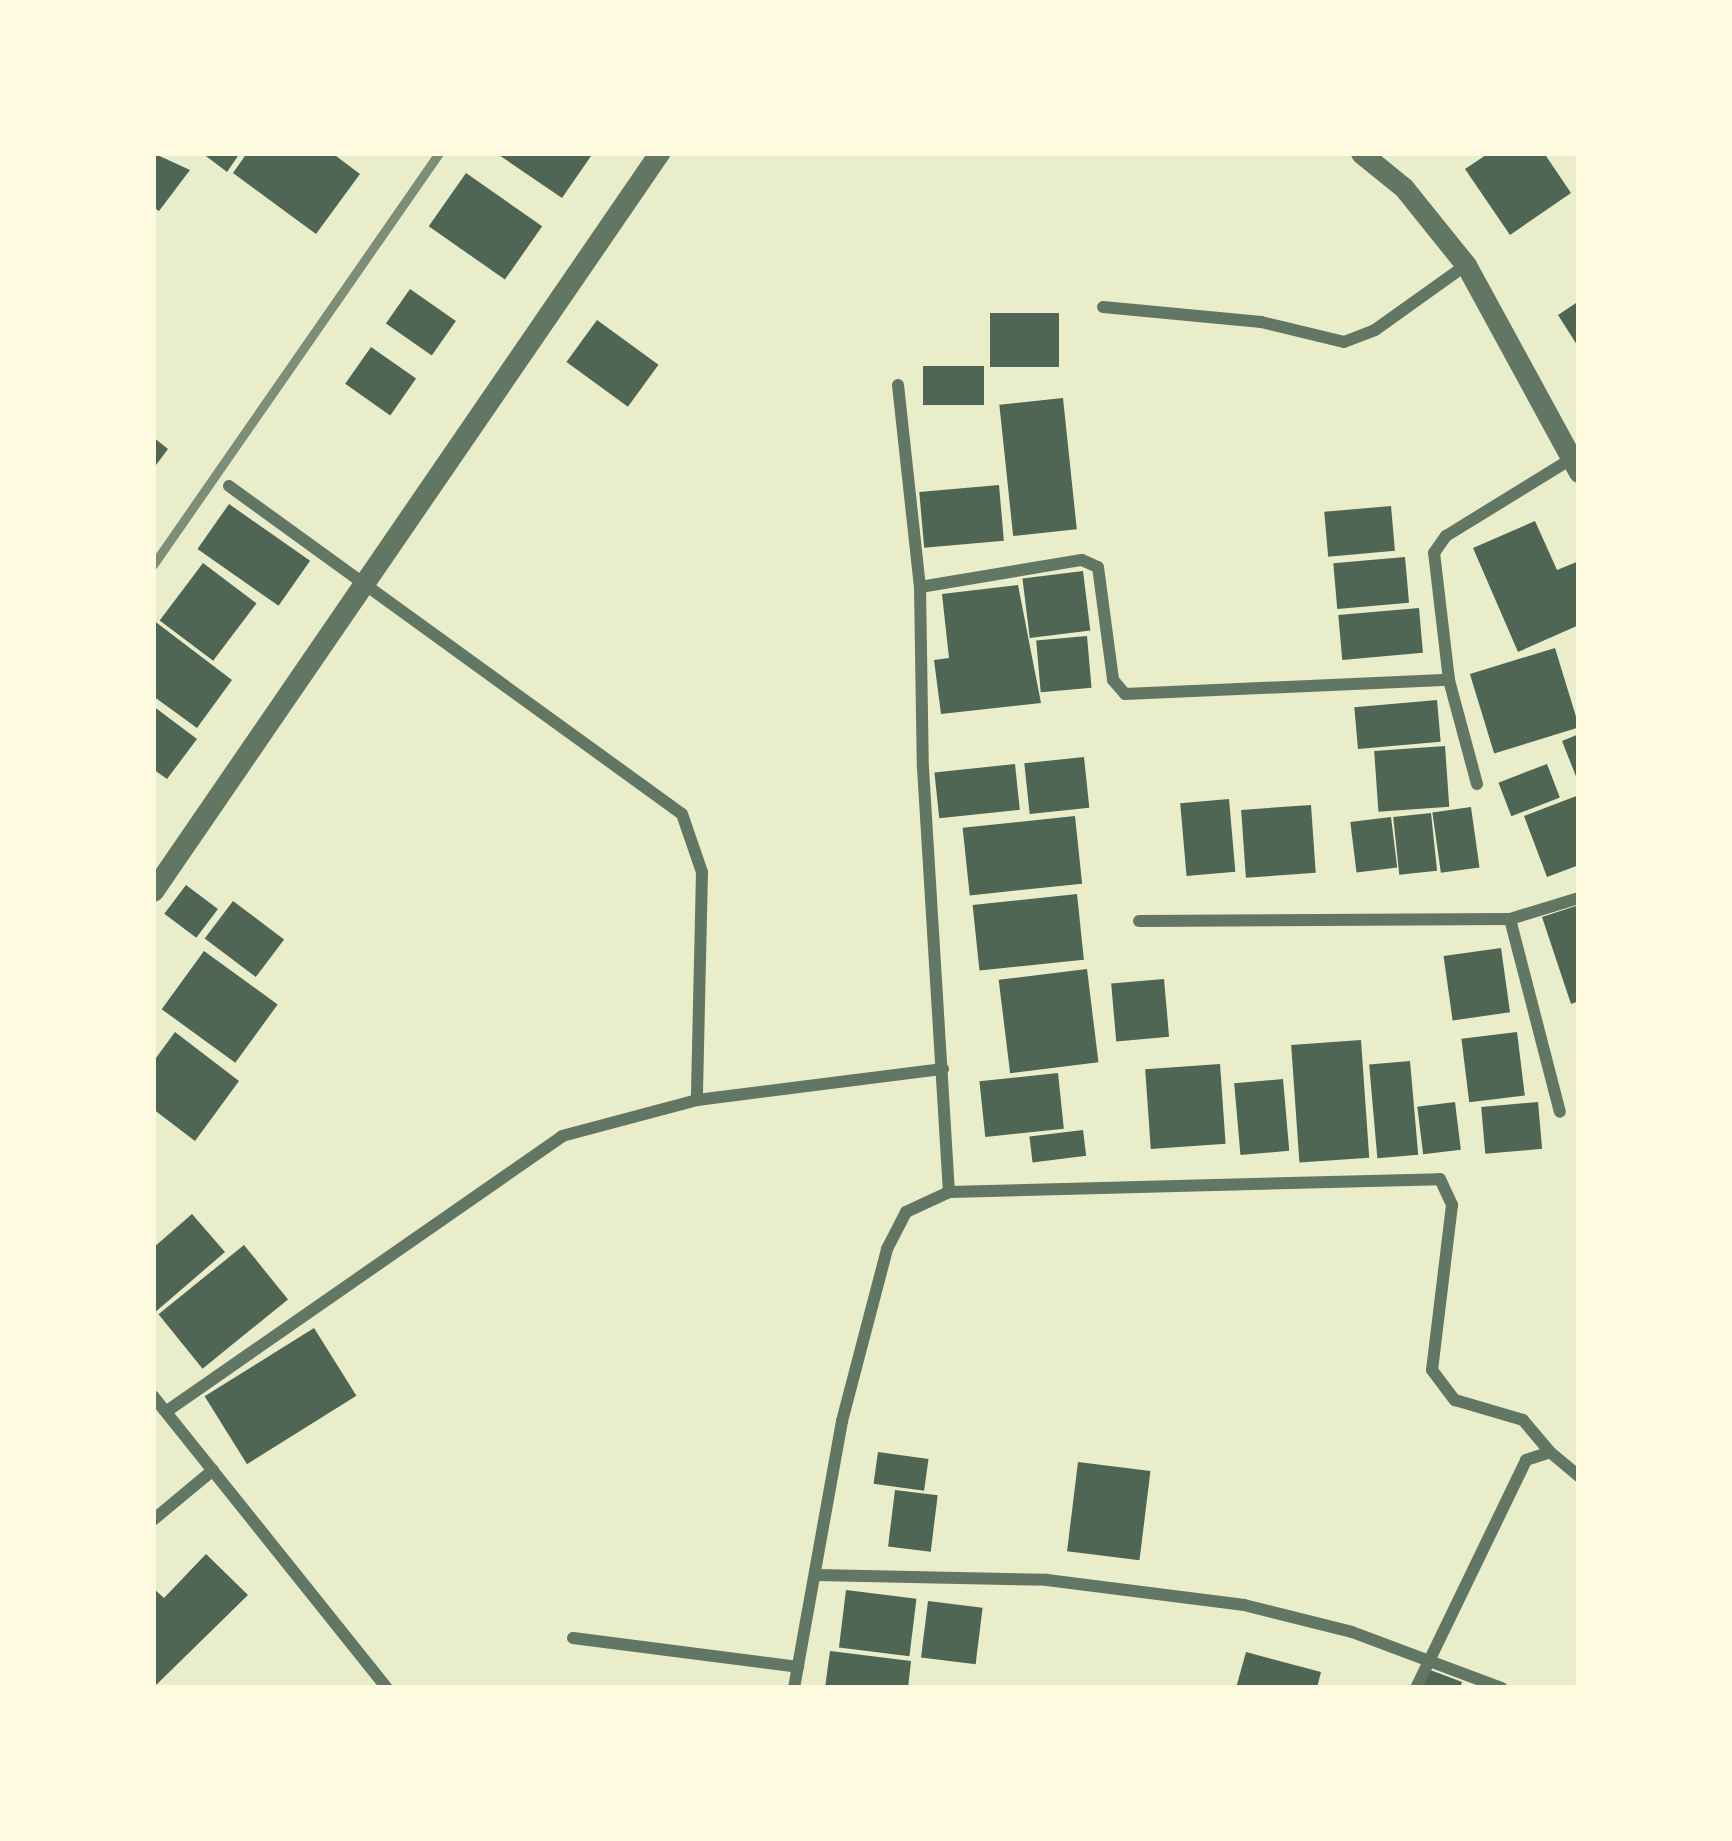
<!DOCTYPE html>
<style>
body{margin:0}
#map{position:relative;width:1732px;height:1841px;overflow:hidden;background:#e9edc9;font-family:"DM Sans",sans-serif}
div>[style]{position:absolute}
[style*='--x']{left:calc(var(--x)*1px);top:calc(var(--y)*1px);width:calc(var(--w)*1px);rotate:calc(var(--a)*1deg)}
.building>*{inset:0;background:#4f6655;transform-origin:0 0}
.minor>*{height:12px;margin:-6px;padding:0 6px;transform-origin:6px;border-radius:6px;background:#617663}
.tertiary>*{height:21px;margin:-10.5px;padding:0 10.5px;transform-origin:10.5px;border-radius:10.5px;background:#617663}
.rail>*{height:9px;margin:-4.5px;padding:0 4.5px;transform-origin:4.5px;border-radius:4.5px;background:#7c8e77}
span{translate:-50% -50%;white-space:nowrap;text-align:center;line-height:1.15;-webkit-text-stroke:12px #fefae0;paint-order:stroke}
.frame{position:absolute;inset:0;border:156px solid #fefae0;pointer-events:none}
</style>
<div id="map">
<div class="building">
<div style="clip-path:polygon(153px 153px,190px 170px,159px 211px,153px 207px)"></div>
<div style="clip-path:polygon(202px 153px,240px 153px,227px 172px)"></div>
<div style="clip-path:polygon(247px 153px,332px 153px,360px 174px,316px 234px,233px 173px)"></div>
<div style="clip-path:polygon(496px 153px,587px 153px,591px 156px,562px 198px)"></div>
<div style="clip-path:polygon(1489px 153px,1544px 153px,1571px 193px,1510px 235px,1465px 169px)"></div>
<div style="left:466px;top:173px;width:93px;height:65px;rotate:35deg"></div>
<div style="left:410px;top:289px;width:56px;height:42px;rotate:35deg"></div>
<div style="clip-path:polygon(1579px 301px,1579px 348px,1558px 315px)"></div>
<div style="left:990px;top:313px;width:69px;height:54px"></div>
<div style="left:597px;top:320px;width:76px;height:52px;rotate:36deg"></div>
<div style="left:371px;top:347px;width:55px;height:45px;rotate:35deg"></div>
<div style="left:923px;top:366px;width:61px;height:39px"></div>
<div style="left:1063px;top:398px;width:132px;height:64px;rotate:84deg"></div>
<div style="clip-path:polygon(153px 437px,168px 449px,153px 469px)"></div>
<div style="left:999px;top:485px;width:56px;height:80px;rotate:85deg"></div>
<div style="left:229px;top:504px;width:99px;height:55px;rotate:35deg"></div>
<div style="left:1391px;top:506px;width:45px;height:67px;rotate:85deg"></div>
<div style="clip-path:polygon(1535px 521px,1557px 570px,1579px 561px,1579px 625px,1518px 652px,1473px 548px)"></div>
<div style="left:1405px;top:557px;width:46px;height:72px;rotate:85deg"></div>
<div style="left:203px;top:563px;width:67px;height:72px;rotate:37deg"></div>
<div style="left:1083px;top:571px;width:60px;height:61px;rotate:83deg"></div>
<div style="clip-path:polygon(1018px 585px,1041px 703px,941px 714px,934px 660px,949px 658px,942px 594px)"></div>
<div style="left:1419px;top:608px;width:45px;height:81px;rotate:85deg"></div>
<div style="clip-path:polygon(153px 620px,232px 680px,197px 728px,153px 696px)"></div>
<div style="left:1087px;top:636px;width:52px;height:51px;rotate:85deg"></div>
<div style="left:1555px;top:648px;width:83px;height:89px;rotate:73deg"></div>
<div style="left:1437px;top:700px;width:42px;height:83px;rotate:85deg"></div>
<div style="clip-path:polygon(153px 706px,197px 739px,167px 779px,153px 769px)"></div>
<div style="clip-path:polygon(1579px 734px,1579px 784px,1562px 741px)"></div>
<div style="left:1445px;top:746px;width:61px;height:71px;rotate:86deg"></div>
<div style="left:1084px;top:757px;width:51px;height:60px;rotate:84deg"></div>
<div style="left:1015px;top:764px;width:46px;height:81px;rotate:84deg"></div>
<div style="left:1547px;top:764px;width:36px;height:52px;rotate:69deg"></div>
<div style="clip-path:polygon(1579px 795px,1579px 865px,1547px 877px,1524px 816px)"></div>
<div style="left:1229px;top:799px;width:73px;height:49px;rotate:85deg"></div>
<div style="left:1311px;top:805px;width:68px;height:70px;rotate:86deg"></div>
<div style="left:1471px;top:807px;width:61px;height:39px;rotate:82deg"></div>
<div style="left:1431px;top:813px;width:58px;height:38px;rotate:84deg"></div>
<div style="left:1075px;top:816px;width:68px;height:113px;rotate:84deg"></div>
<div style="left:1391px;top:817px;width:51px;height:41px;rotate:83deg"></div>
<div style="left:186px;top:885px;width:40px;height:36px;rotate:37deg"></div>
<div style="left:1077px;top:894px;width:66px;height:105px;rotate:84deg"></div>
<div style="left:233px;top:901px;width:64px;height:47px;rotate:37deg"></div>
<div style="clip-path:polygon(1579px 905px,1579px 1001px,1571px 1004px,1542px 917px)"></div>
<div style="left:1501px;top:948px;width:65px;height:58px;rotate:82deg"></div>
<div style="left:204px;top:951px;width:91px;height:72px;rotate:36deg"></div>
<div style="left:1087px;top:969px;width:94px;height:89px;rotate:83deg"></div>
<div style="left:1164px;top:979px;width:58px;height:53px;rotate:85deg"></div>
<div style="clip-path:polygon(175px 1032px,239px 1081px,195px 1141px,153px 1109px,153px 1062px)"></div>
<div style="left:1517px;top:1032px;width:64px;height:56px;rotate:83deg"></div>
<div style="left:1361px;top:1040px;width:118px;height:70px;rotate:86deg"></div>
<div style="left:1410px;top:1061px;width:94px;height:41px;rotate:85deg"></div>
<div style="left:1220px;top:1064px;width:80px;height:75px;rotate:86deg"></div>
<div style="left:1058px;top:1073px;width:56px;height:79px;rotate:84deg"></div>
<div style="left:1283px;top:1079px;width:72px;height:49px;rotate:85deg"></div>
<div style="left:1455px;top:1102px;width:48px;height:38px;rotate:83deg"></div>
<div style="left:1538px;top:1102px;width:47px;height:57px;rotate:85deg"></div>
<div style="left:1083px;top:1130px;width:26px;height:54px;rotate:83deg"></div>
<div style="clip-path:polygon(192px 1214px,225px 1252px,153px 1314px,153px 1248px)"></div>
<div style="left:244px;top:1245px;width:70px;height:110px;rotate:51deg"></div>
<div style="left:314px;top:1328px;width:80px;height:129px;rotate:58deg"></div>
<div style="left:878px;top:1452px;width:51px;height:32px;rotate:8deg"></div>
<div style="left:1078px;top:1462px;width:73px;height:90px;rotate:7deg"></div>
<div style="left:895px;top:1490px;width:43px;height:57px;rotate:7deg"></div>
<div style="clip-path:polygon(206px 1554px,248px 1595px,153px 1688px,153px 1588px,164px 1598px)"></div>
<div style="left:846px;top:1590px;width:71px;height:58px;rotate:7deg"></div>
<div style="left:928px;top:1601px;width:55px;height:57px;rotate:7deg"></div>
<div style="clip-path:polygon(830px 1651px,911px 1661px,908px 1688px,825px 1688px)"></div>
<div style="clip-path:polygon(1246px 1652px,1321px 1672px,1317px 1688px,1236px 1688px)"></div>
<div style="clip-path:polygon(1425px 1668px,1462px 1682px,1460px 1688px,1418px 1688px)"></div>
</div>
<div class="minor">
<div style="--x:1103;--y:307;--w:159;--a:5.4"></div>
<div style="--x:1261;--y:322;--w:85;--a:13.5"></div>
<div style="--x:1344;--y:342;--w:33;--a:-21"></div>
<div style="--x:1375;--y:330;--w:112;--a:-35.5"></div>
<div style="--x:898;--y:385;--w:203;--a:83.8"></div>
<div style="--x:920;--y:587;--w:181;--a:89.1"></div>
<div style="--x:923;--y:768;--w:425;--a:86.5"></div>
<div style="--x:229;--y:486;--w:559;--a:35.91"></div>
<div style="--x:682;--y:814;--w:61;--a:71"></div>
<div style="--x:702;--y:872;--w:228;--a:91.3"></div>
<div style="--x:920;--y:587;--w:164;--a:-9.5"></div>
<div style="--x:1082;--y:560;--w:17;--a:24"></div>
<div style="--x:1098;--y:567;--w:114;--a:82.4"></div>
<div style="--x:1113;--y:680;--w:18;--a:49"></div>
<div style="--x:1125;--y:694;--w:324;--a:-2.5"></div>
<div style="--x:1477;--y:784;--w:108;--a:-105.1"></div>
<div style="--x:1449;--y:680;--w:128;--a:-96.7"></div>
<div style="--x:1434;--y:553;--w:21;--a:-55"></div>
<div style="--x:1446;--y:536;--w:147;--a:-31.6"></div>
<div style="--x:1510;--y:919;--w:199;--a:75.5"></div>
<div style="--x:1139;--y:921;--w:371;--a:-0.3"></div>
<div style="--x:1510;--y:919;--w:72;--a:-16.9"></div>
<div style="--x:153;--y:1396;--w:374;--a:51.3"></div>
<div style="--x:167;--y:1411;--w:481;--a:-34.8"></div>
<div style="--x:562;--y:1136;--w:140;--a:-14.9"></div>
<div style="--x:697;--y:1100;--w:248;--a:-7.2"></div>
<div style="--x:153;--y:1520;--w:78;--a:-39.8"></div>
<div style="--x:817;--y:1575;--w:230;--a:1.2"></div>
<div style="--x:1047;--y:1580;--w:199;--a:7.2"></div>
<div style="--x:1244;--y:1605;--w:111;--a:14"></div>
<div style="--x:1352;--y:1632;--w:160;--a:20.5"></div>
<div style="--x:573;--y:1638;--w:227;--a:7.3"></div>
<div style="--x:794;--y:1688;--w:271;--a:-79.8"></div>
<div style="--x:842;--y:1421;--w:178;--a:-75.3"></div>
<div style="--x:887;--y:1249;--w:42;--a:-62.8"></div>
<div style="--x:906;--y:1212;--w:47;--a:-24.9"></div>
<div style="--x:949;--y:1192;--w:491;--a:-1.5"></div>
<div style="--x:1440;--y:1179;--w:29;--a:65"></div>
<div style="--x:1452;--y:1205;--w:166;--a:96.9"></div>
<div style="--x:1432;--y:1370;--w:38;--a:53"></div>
<div style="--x:1455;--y:1400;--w:71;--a:16.4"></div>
<div style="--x:1523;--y:1420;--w:42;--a:49.8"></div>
<div style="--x:1416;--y:1688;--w:253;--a:-64.2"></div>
<div style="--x:1526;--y:1460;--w:25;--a:-18"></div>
<div style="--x:1550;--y:1452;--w:38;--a:40"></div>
</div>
<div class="tertiary">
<div style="--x:1361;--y:153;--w:55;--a:39.1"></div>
<div style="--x:1404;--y:188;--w:99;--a:51.2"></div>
<div style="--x:1466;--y:265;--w:236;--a:61.4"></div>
<div style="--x:153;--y:891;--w:895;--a:-55.56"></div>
</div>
<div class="rail">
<div style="--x:153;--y:565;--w:502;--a:-55.23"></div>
</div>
<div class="frame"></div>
</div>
